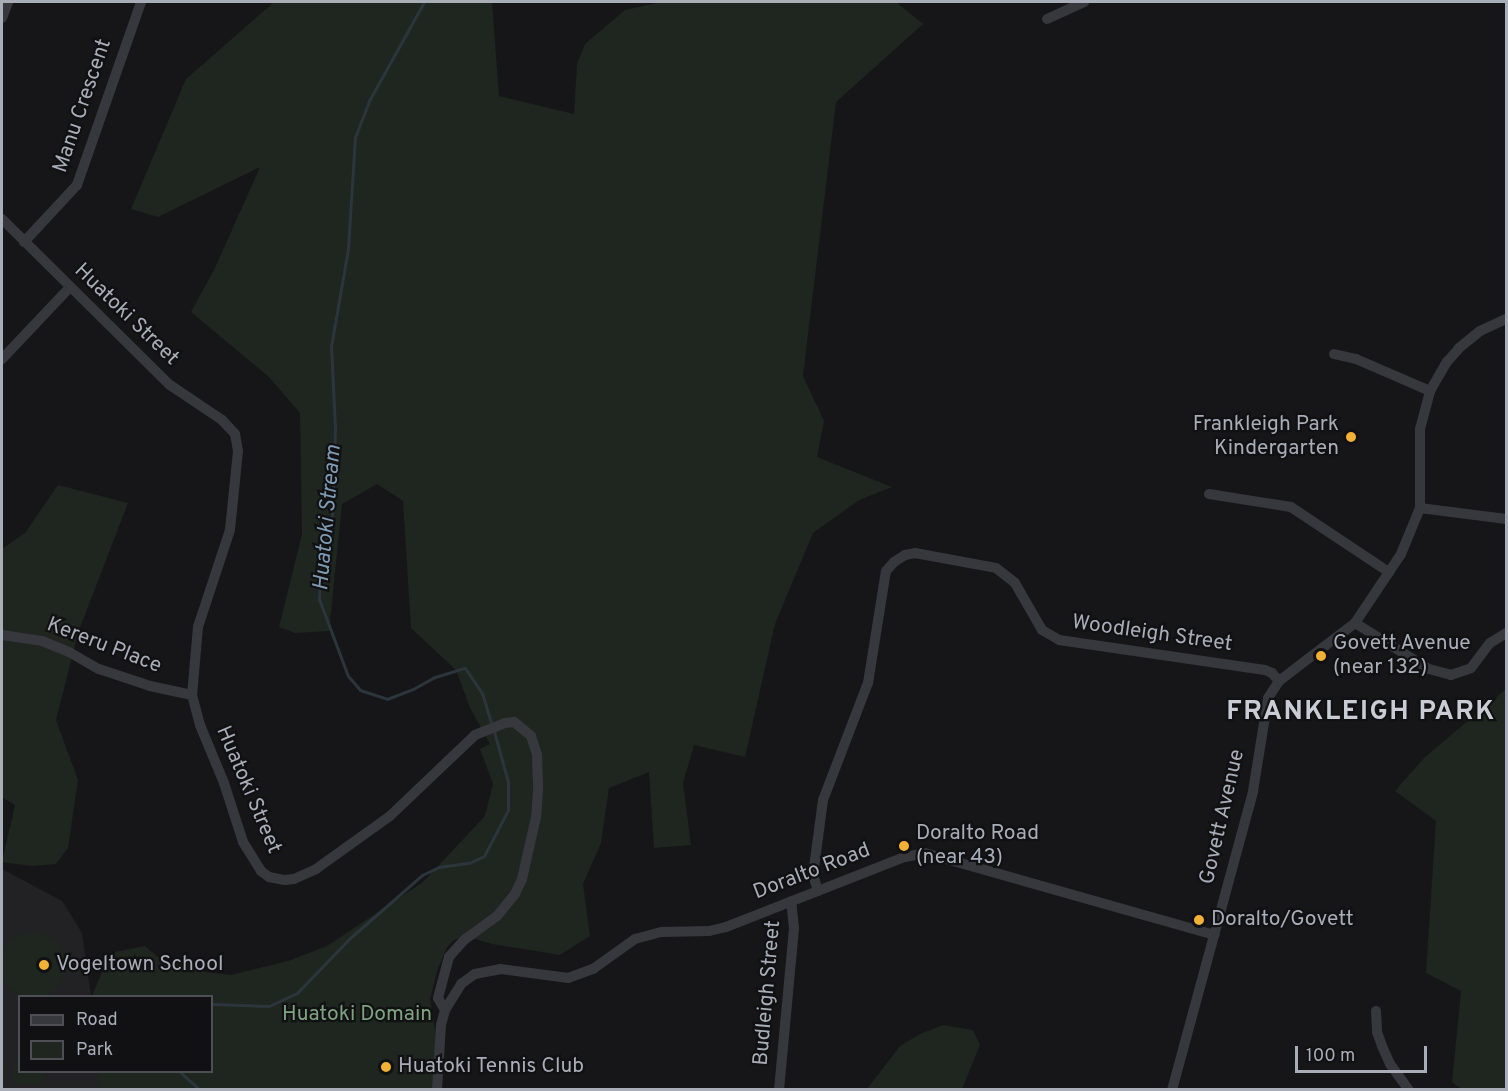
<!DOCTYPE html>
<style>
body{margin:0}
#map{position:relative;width:1508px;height:1091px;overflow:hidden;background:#161618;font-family:Overpass,sans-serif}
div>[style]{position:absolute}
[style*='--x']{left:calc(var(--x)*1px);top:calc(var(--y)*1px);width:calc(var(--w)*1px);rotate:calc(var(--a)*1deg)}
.built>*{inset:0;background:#222225}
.green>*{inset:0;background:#1e261f}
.round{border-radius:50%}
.stream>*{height:3px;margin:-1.5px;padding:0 1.5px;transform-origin:1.5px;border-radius:1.5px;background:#2c353c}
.minor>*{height:10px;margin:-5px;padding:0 5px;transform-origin:5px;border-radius:5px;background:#37383d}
.dots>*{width:16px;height:16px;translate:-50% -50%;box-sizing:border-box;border:3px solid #111113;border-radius:50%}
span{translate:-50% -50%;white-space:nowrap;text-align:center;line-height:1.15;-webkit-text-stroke:4.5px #111113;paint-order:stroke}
.street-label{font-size:21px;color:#a8adb8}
.poi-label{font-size:21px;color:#a8adb8}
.right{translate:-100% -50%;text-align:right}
.left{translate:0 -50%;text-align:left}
.park-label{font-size:21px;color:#7fa381}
.water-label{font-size:22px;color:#7f9bb3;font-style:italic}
.district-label{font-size:27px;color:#c9ccd4;font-weight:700;letter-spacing:1.5px}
.frame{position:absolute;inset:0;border:3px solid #a8adb8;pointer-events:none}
.legend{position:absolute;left:18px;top:995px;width:195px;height:78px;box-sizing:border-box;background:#111113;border:2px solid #4d4f55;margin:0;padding:8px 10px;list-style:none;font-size:18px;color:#a8adb8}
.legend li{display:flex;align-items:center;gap:12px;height:30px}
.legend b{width:30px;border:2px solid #4d4f55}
.scale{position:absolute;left:1295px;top:1046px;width:132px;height:27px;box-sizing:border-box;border:3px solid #a8adb8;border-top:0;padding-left:8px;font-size:18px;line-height:21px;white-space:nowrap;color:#a8adb8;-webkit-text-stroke:4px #111113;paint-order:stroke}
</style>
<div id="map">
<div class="built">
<div style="clip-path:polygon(2px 869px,62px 901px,82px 933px,91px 996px,20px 996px,20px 1072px,100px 1072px,102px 1089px,2px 1089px)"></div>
</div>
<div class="green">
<div style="clip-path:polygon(274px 2px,492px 2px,499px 96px,574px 114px,577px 64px,585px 44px,625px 10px,662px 2px,896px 2px,923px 24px,836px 102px,803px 376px,824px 421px,817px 457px,892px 487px,859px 500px,813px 533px,775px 624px,745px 757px,694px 745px,683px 783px,691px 845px,654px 848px,649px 772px,609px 788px,601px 843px,583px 884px,590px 936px,560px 955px,492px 944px,465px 936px,454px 940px,447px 947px,437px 971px,430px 999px,438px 1050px,434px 1089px,99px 1089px,97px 1072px,212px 1072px,212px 996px,92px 996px,110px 953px,145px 946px,165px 963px,180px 960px,205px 972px,231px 975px,288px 961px,327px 946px,423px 882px,485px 816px,493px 784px,480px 749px,490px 744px,470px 708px,456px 670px,411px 628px,403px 501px,377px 484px,342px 504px,329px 631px,295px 633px,279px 627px,302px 534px,300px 413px,269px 377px,191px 312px,215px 268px,260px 167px,158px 217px,131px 209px,186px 79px)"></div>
<div style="clip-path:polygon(58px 485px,128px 503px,78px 633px,56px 720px,78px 780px,68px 848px,56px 864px,32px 866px,2px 862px,15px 805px,2px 797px,2px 549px,25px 533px)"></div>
<div style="clip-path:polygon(1506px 689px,1506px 1089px,1461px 1089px,1452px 1082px,1461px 991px,1426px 973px,1436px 821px,1395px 791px,1425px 757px)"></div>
<div class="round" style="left:0;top:932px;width:66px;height:66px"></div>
<div style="clip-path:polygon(943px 1025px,973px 1030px,980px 1045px,962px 1089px,867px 1089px,900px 1046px,920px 1034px)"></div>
<div style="clip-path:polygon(15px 1062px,19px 1063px,20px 1072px,44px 1072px,42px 1086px,12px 1082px)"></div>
</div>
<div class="stream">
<div style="--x:424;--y:2;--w:113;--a:119.1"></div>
<div style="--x:369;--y:101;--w:39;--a:111"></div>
<div style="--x:355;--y:137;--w:112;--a:93.6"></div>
<div style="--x:348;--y:249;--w:98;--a:99.9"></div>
<div style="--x:331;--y:346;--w:83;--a:87.2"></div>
<div style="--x:335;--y:429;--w:86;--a:92"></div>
<div style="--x:332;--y:515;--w:44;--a:104.3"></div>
<div style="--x:321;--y:558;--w:41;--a:92.8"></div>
<div style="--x:319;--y:599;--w:82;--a:69.4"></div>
<div style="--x:348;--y:676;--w:18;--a:49"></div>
<div style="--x:360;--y:690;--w:28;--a:18"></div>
<div style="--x:387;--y:699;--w:28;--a:-21"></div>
<div style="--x:413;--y:689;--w:25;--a:-29"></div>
<div style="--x:435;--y:677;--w:31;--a:-17"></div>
<div style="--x:465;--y:668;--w:30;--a:56"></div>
<div style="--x:482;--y:693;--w:34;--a:73"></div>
<div style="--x:212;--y:1004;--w:57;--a:2"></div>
<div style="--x:269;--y:1006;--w:31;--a:-25"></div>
<div style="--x:297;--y:993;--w:76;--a:-46.1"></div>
<div style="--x:350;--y:938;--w:96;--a:-41.2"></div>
<div style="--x:422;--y:875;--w:19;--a:-25"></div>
<div style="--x:439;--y:867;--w:30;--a:-8"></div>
<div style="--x:469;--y:863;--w:17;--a:-25"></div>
<div style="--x:484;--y:856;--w:52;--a:-62.4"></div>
<div style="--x:508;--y:810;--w:28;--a:-90"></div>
<div style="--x:508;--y:782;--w:53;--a:-105.4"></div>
<div style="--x:180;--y:1072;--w:27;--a:42"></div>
</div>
<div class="minor">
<div style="--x:2;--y:18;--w:17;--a:-69"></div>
<div style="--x:1047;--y:19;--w:41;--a:-24.7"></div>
<div style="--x:2;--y:219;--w:236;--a:44.7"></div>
<div style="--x:170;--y:385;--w:63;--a:33.9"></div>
<div style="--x:222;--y:420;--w:19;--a:47"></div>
<div style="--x:235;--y:434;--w:17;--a:80"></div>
<div style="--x:238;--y:451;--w:79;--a:95.8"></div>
<div style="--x:230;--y:530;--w:102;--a:108.3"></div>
<div style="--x:198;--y:627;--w:68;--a:95"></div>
<div style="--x:192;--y:695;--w:31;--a:75"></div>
<div style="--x:200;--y:725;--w:63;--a:67.5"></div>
<div style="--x:224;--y:783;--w:62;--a:72.1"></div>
<div style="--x:243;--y:842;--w:34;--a:58"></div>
<div style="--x:261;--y:871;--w:10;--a:37"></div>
<div style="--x:269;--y:877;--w:16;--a:11"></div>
<div style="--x:285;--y:880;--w:9;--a:-6"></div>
<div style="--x:294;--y:879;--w:24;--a:-24"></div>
<div style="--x:316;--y:869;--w:91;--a:-35.6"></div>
<div style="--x:390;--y:816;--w:117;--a:-43.6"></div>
<div style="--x:475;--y:735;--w:32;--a:-22"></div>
<div style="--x:505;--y:723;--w:9;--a:-6"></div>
<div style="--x:514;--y:722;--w:22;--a:39"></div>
<div style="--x:531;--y:736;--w:20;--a:72"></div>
<div style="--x:537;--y:755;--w:36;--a:88"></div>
<div style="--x:538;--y:791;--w:26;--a:94"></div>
<div style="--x:536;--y:817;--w:64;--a:102.7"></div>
<div style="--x:522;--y:879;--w:17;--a:115"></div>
<div style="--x:515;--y:894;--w:28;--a:129"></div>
<div style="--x:497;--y:916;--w:39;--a:144"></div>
<div style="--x:465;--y:939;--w:24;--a:132"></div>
<div style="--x:449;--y:957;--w:42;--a:105"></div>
<div style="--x:438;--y:998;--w:14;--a:60"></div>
<div style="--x:24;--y:242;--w:78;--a:-47.1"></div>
<div style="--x:77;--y:185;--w:194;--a:-70.7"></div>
<div style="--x:1334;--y:354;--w:23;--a:13"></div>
<div style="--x:1356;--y:359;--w:81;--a:23.4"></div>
<div style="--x:2;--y:359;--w:99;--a:-46.6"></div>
<div style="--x:1209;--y:494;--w:83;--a:9"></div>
<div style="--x:1291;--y:507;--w:118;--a:33.6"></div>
<div style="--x:1420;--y:508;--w:87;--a:7.3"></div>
<div style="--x:1355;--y:623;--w:87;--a:31.9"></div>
<div style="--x:1429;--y:669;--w:23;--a:15"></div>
<div style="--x:1451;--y:675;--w:21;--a:-19"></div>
<div style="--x:1471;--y:668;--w:31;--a:-53"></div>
<div style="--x:1490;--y:643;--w:19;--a:-32"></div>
<div style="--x:2;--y:635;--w:40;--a:8.5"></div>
<div style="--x:42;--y:641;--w:29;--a:22"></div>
<div style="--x:69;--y:652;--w:34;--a:30"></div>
<div style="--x:99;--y:669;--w:54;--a:18.4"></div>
<div style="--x:150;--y:686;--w:43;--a:12.1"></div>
<div style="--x:818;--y:891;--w:17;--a:-107"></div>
<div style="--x:813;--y:875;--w:76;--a:-82.4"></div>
<div style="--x:823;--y:800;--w:125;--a:-69"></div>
<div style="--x:868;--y:683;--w:113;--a:-80.9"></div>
<div style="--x:886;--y:571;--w:12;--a:-48"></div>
<div style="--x:894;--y:562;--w:13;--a:-32"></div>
<div style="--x:905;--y:555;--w:10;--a:-11"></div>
<div style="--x:915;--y:553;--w:82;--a:10.5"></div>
<div style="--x:996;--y:568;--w:24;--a:38"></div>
<div style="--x:1015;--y:583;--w:54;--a:60.1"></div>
<div style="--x:1042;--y:630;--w:20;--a:30"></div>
<div style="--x:1059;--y:640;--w:208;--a:8.3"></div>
<div style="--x:1265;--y:670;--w:8;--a:23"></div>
<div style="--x:1272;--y:673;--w:11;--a:49"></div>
<div style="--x:1376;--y:1011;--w:21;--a:87"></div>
<div style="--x:1377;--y:1032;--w:15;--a:70"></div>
<div style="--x:1382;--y:1046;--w:20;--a:66"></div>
<div style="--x:1390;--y:1064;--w:32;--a:54"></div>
<div style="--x:437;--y:1090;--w:65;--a:-86.5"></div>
<div style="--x:441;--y:1025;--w:16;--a:-75"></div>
<div style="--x:445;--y:1010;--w:31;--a:-58"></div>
<div style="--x:461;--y:984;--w:17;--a:-36"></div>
<div style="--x:475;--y:974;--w:25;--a:-11"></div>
<div style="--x:500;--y:969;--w:69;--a:7.5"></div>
<div style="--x:568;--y:978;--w:27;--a:-20"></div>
<div style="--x:593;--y:969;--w:52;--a:-35.5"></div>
<div style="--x:635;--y:939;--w:28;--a:-15"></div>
<div style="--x:662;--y:932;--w:47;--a:-1.2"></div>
<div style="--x:709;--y:931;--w:17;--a:-13"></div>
<div style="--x:726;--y:927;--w:192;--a:-21.4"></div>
<div style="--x:905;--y:857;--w:20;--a:-11"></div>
<div style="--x:925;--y:853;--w:301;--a:15.8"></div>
<div style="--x:779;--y:1090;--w:163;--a:-84.7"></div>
<div style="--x:794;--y:928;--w:27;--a:-96"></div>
<div style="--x:1172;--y:1090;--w:310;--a:-74.8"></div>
<div style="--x:1253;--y:791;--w:94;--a:-80.8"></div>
<div style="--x:1268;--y:698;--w:20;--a:-57"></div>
<div style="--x:1279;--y:681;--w:96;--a:-37.3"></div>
<div style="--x:1355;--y:623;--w:83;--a:-56.3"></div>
<div style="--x:1401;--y:554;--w:50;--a:-67.6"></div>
<div style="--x:1420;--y:508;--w:79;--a:-90"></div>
<div style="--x:1420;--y:429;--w:39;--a:-75"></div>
<div style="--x:1430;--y:391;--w:34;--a:-60"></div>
<div style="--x:1447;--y:362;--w:18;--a:-49"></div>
<div style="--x:1459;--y:348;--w:27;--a:-39"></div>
<div style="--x:1480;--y:331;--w:29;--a:-25"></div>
</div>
<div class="dots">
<div style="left:1351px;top:437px;background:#f2b134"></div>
<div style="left:1321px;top:656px;background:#f2b134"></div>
<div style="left:904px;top:846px;background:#f2b134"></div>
<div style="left:1199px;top:920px;background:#f2b134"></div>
<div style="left:44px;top:965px;background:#f2b134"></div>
<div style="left:386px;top:1067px;background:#f2b134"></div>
</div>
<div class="street-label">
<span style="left:83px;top:106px;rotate:-71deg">Manu Crescent</span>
<span style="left:126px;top:315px;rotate:44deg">Huatoki Street</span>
<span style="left:1152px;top:634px;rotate:8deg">Woodleigh Street</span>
<span style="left:104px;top:646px;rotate:21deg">Kereru Place</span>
<span style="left:248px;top:790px;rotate:67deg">Huatoki Street</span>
<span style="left:1223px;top:817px;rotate:-77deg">Govett Avenue</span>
<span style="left:812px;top:872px;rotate:-21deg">Doralto Road</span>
<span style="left:768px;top:993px;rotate:-85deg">Budleigh Street</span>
</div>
<div class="poi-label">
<span class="right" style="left:1339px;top:437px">Frankleigh Park<br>Kindergarten</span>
<span class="left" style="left:1333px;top:656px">Govett Avenue<br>(near 132)</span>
<span class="left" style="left:916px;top:846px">Doralto Road<br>(near 43)</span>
<span class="left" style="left:1211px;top:920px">Doralto/Govett</span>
<span class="left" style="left:56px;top:965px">Vogeltown School</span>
<span class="left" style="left:398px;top:1067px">Huatoki Tennis Club</span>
</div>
<div class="park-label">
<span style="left:357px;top:1015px">Huatoki Domain</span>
</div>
<div class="water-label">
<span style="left:328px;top:518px;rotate:-85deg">Huatoki Stream</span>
</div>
<div class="district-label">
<span style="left:1361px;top:713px">FRANKLEIGH PARK</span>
</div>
<div class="frame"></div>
<ul class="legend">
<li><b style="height:8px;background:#37383d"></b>Road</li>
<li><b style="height:16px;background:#1e261f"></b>Park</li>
</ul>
<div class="scale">100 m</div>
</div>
